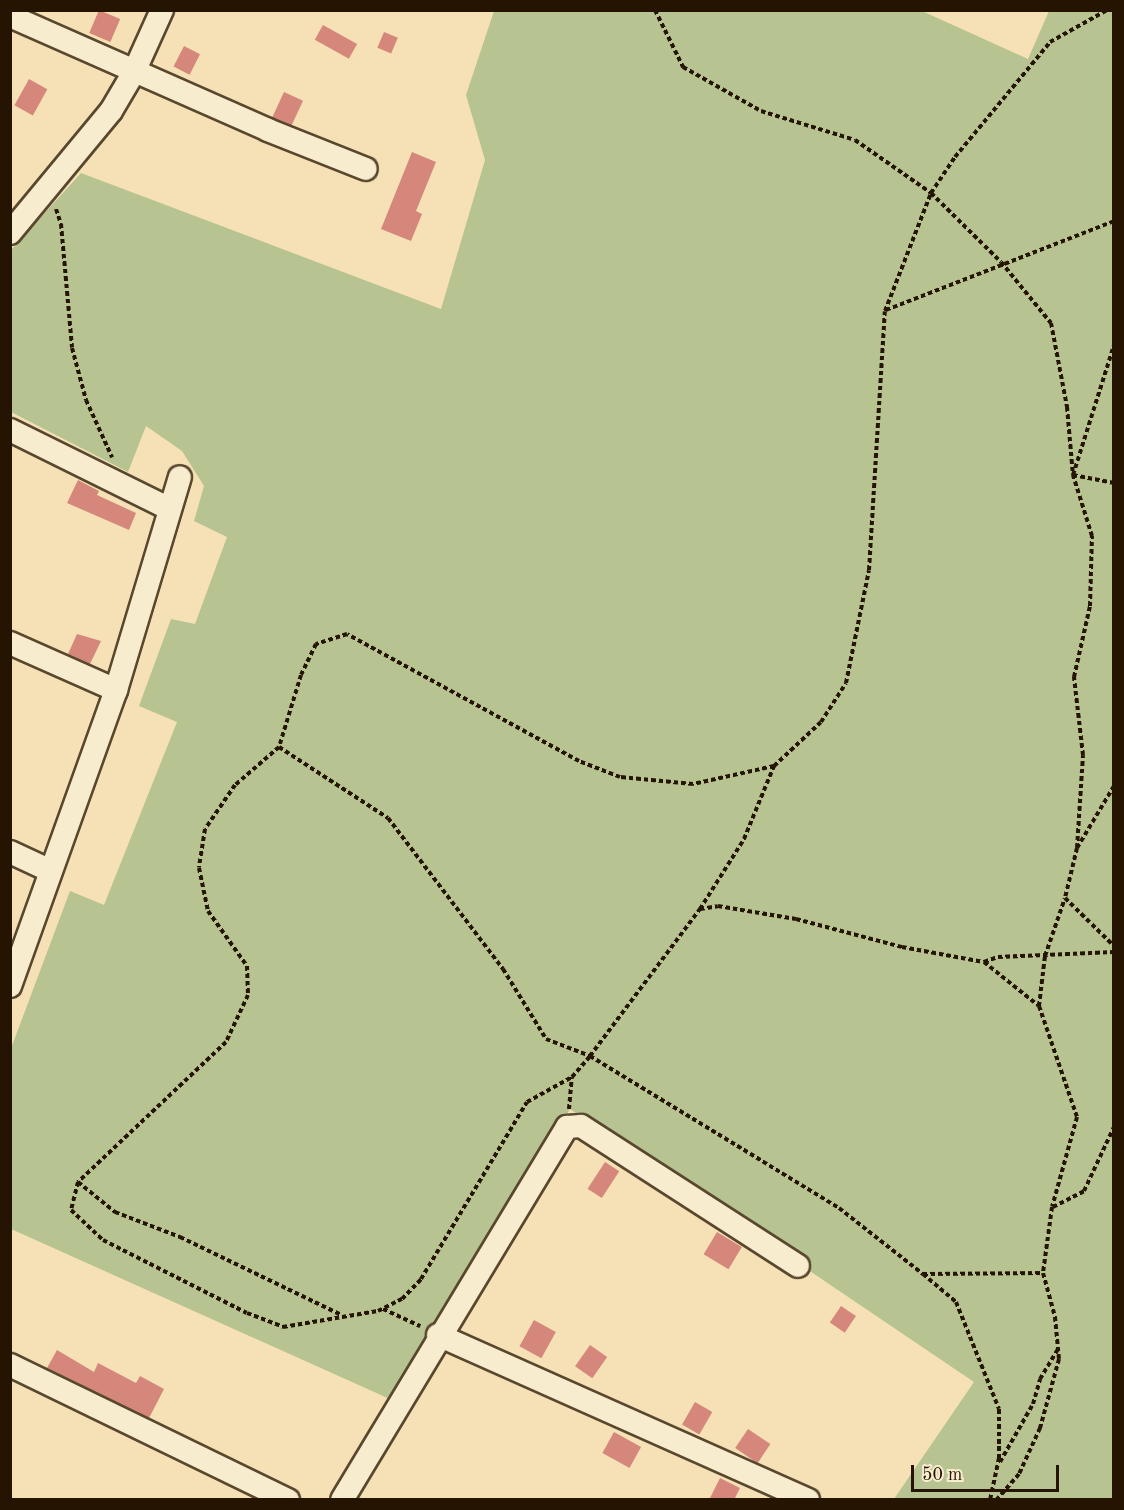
<!DOCTYPE html>
<style>
body{margin:0}
#map{position:relative;width:1124px;height:1510px;overflow:hidden;background:#f5e1b5;font-family:"Old Standard TT",serif}
div>[style]{position:absolute}
[style*='--x']{left:calc(var(--x)*1px);top:calc(var(--y)*1px);width:calc(var(--w)*1px);rotate:calc(var(--a)*1deg)}
.green>*{inset:0;background:#b7c491}
.building>*{inset:0;background:#d5877b;transform-origin:0 0}
.path>*{height:4px;margin-top:-2px;transform-origin:0;background:repeating-linear-gradient(90deg,#251401 0 4.5px,transparent 0 7.5px)}
.roads{filter:drop-shadow(2px 0 #59472e) drop-shadow(-2px 0 #59472e) drop-shadow(0 2px #59472e) drop-shadow(0 -2px #59472e)}
.street>*{height:22px;margin:-11px;padding:0 11px;transform-origin:11px;border-radius:11px;background:#f8eccf}
span{translate:-50% -50%;white-space:nowrap;text-align:center;line-height:1.15;-webkit-text-stroke:4.5px #f8eccf;paint-order:stroke}
.frame{position:absolute;inset:0;border:12px solid #251401;pointer-events:none}
.scale{position:absolute;left:911px;top:1465px;width:148px;height:27px;box-sizing:border-box;border:3px solid #251401;border-top:0;padding-left:8px;font-size:18px;line-height:21px;white-space:nowrap;color:#251401;-webkit-text-stroke:4px #f8eccf;paint-order:stroke}
</style>
<div id="map">
<div class="green">
<div style="clip-path:polygon(494px 11px,922px 11px,1028px 59px,1049px 11px,1113px 11px,1113px 1499px,894px 1499px,974px 1382px,570px 1109px,392px 1400px,11px 1229px,10px 1051px,70px 891px,104px 905px,177px 722px,139px 706px,171px 619px,195px 624px,227px 537px,194px 521px,204px 486px,182px 451px,146px 426px,128px 472px,11px 412px,11px 250px,81px 173px,441px 309px,485px 160px,466px 95px)"></div>
</div>
<div class="building">
<div style="left:99px;top:10px;width:23px;height:25px;rotate:23deg"></div>
<div style="left:323px;top:25px;width:39px;height:17px;rotate:29deg"></div>
<div style="left:384px;top:32px;width:15px;height:17px;rotate:23deg"></div>
<div style="left:184px;top:46px;width:18px;height:23px;rotate:27deg"></div>
<div style="left:29px;top:79px;width:21px;height:30px;rotate:29deg"></div>
<div style="left:284px;top:92px;width:21px;height:28px;rotate:25deg"></div>
<div style="clip-path:polygon(412px 152px,436px 162px,416px 211px,422px 214px,411px 241px,381px 229px)"></div>
<div style="clip-path:polygon(78px 480px,99px 491px,97px 495px,136px 513px,129px 530px,67px 503px)"></div>
<div style="clip-path:polygon(77px 634px,101px 641px,90px 664px,68px 654px)"></div>
<div style="left:605px;top:1162px;width:17px;height:32px;rotate:33deg"></div>
<div style="left:717px;top:1232px;width:29px;height:26px;rotate:31deg"></div>
<div style="left:841px;top:1306px;width:18px;height:20px;rotate:34deg"></div>
<div style="left:534px;top:1320px;width:25px;height:30px;rotate:29deg"></div>
<div style="left:590px;top:1345px;width:21px;height:26px;rotate:35deg"></div>
<div style="clip-path:polygon(57px 1350px,94px 1372px,98px 1363px,136px 1383px,140px 1376px,164px 1389px,149px 1418px,47px 1368px)"></div>
<div style="left:695px;top:1402px;width:20px;height:26px;rotate:30deg"></div>
<div style="left:748px;top:1429px;width:27px;height:23px;rotate:34deg"></div>
<div style="left:614px;top:1432px;width:31px;height:24px;rotate:29deg"></div>
<div style="clip-path:polygon(720px 1478px,740px 1488px,734px 1500px,709px 1500px)"></div>
</div>
<div class="path">
<div style="--x:655;--y:10;--w:64;--a:63.8"></div>
<div style="--x:683;--y:67;--w:90;--a:29.4"></div>
<div style="--x:761;--y:111;--w:98;--a:17.1"></div>
<div style="--x:855;--y:140;--w:93;--a:34.9"></div>
<div style="--x:931;--y:193;--w:98;--a:44.6"></div>
<div style="--x:1001;--y:262;--w:79;--a:50.7"></div>
<div style="--x:1051;--y:323;--w:86;--a:79.2"></div>
<div style="--x:1067;--y:407;--w:68;--a:85"></div>
<div style="--x:1073;--y:475;--w:42;--a:11"></div>
<div style="--x:56;--y:209;--w:16;--a:72"></div>
<div style="--x:61;--y:224;--w:124;--a:84.9"></div>
<div style="--x:72;--y:348;--w:54;--a:74.9"></div>
<div style="--x:86;--y:400;--w:63;--a:65.5"></div>
<div style="--x:886;--y:310;--w:245;--a:-21.3"></div>
<div style="--x:279;--y:747;--w:130;--a:33.1"></div>
<div style="--x:388;--y:818;--w:190;--a:52.7"></div>
<div style="--x:503;--y:969;--w:82;--a:58.4"></div>
<div style="--x:546;--y:1039;--w:47;--a:21.1"></div>
<div style="--x:590;--y:1056;--w:292;--a:31.4"></div>
<div style="--x:839;--y:1208;--w:107;--a:38.2"></div>
<div style="--x:923;--y:1274;--w:120;--a:-0.5"></div>
<div style="--x:774;--y:766;--w:83;--a:167.5"></div>
<div style="--x:693;--y:784;--w:73;--a:-174.5"></div>
<div style="--x:620;--y:777;--w:44;--a:-158.7"></div>
<div style="--x:579;--y:761;--w:264;--a:-151.3"></div>
<div style="--x:347;--y:634;--w:33;--a:162"></div>
<div style="--x:316;--y:644;--w:34;--a:116"></div>
<div style="--x:301;--y:675;--w:75;--a:107"></div>
<div style="--x:279;--y:747;--w:58;--a:139.2"></div>
<div style="--x:235;--y:785;--w:53;--a:124.3"></div>
<div style="--x:205;--y:829;--w:39;--a:99"></div>
<div style="--x:199;--y:868;--w:44;--a:78.2"></div>
<div style="--x:208;--y:911;--w:67;--a:54.7"></div>
<div style="--x:247;--y:966;--w:29;--a:88"></div>
<div style="--x:248;--y:995;--w:52;--a:115.1"></div>
<div style="--x:226;--y:1042;--w:204;--a:136.6"></div>
<div style="--x:78;--y:1182;--w:29;--a:104"></div>
<div style="--x:71;--y:1210;--w:44;--a:43.2"></div>
<div style="--x:103;--y:1240;--w:161;--a:26.9"></div>
<div style="--x:247;--y:1313;--w:39;--a:21"></div>
<div style="--x:283;--y:1327;--w:96;--a:-9.6"></div>
<div style="--x:378;--y:1311;--w:27;--a:-27"></div>
<div style="--x:402;--y:1299;--w:28;--a:-46"></div>
<div style="--x:421;--y:1279;--w:206;--a:-59.1"></div>
<div style="--x:527;--y:1102;--w:51;--a:-29.1"></div>
<div style="--x:572;--y:1077;--w:28;--a:-49"></div>
<div style="--x:590;--y:1056;--w:184;--a:-53.2"></div>
<div style="--x:700;--y:909;--w:83;--a:-57.8"></div>
<div style="--x:744;--y:839;--w:79;--a:-67.7"></div>
<div style="--x:774;--y:766;--w:64;--a:-43.1"></div>
<div style="--x:821;--y:722;--w:46;--a:-57.3"></div>
<div style="--x:846;--y:683;--w:115;--a:-78.5"></div>
<div style="--x:869;--y:570;--w:259;--a:-86.5"></div>
<div style="--x:885;--y:311;--w:127;--a:-68.7"></div>
<div style="--x:931;--y:193;--w:43;--a:-56.3"></div>
<div style="--x:955;--y:157;--w:149;--a:-50.4"></div>
<div style="--x:1050;--y:42;--w:65;--a:-29.3"></div>
<div style="--x:1114;--y:786;--w:72;--a:120.8"></div>
<div style="--x:1077;--y:848;--w:51;--a:103.5"></div>
<div style="--x:1065;--y:898;--w:69;--a:44.4"></div>
<div style="--x:1077;--y:848;--w:93;--a:-86.3"></div>
<div style="--x:1083;--y:755;--w:79;--a:-96.6"></div>
<div style="--x:1074;--y:677;--w:73;--a:-77.3"></div>
<div style="--x:1090;--y:606;--w:70;--a:-88.4"></div>
<div style="--x:1092;--y:536;--w:64;--a:-107.3"></div>
<div style="--x:1073;--y:475;--w:136;--a:-72.5"></div>
<div style="--x:700;--y:909;--w:18;--a:-9"></div>
<div style="--x:718;--y:906;--w:79;--a:9.5"></div>
<div style="--x:796;--y:919;--w:110;--a:14.8"></div>
<div style="--x:902;--y:947;--w:83;--a:10.4"></div>
<div style="--x:984;--y:962;--w:70;--a:38.7"></div>
<div style="--x:1039;--y:1006;--w:117;--a:71.1"></div>
<div style="--x:1077;--y:1117;--w:93;--a:105.5"></div>
<div style="--x:1052;--y:1207;--w:67;--a:97.8"></div>
<div style="--x:1043;--y:1273;--w:46;--a:74.7"></div>
<div style="--x:1055;--y:1317;--w:42;--a:84.6"></div>
<div style="--x:1059;--y:1359;--w:72;--a:105.4"></div>
<div style="--x:1040;--y:1428;--w:51;--a:114.5"></div>
<div style="--x:1019;--y:1474;--w:35;--a:131"></div>
<div style="--x:984;--y:962;--w:15;--a:-20"></div>
<div style="--x:998;--y:957;--w:116;--a:-2.5"></div>
<div style="--x:1039;--y:1006;--w:50;--a:-83.2"></div>
<div style="--x:1045;--y:956;--w:61;--a:-71"></div>
<div style="--x:569;--y:1109;--w:32;--a:-85"></div>
<div style="--x:78;--y:1182;--w:48;--a:39"></div>
<div style="--x:115;--y:1212;--w:70;--a:21"></div>
<div style="--x:180;--y:1237;--w:179;--a:25.8"></div>
<div style="--x:1053;--y:1207;--w:35;--a:-27"></div>
<div style="--x:1084;--y:1191;--w:71;--a:-64.9"></div>
<div style="--x:923;--y:1274;--w:43;--a:40.3"></div>
<div style="--x:956;--y:1302;--w:115;--a:68.1"></div>
<div style="--x:999;--y:1409;--w:49;--a:90"></div>
<div style="--x:999;--y:1458;--w:43;--a:102.1"></div>
<div style="--x:383;--y:1309;--w:41;--a:24.7"></div>
<div style="--x:1000;--y:1462;--w:67;--a:-60.4"></div>
<div style="--x:1033;--y:1404;--w:26;--a:-74"></div>
<div style="--x:1040;--y:1379;--w:35;--a:-59"></div>
</div>
<div class="roads">
<div class="street">
<div style="--x:10;--y:16;--w:282;--a:23.8"></div>
<div style="--x:268;--y:130;--w:105;--a:21.7"></div>
<div style="--x:10;--y:233;--w:158;--a:-50.4"></div>
<div style="--x:111;--y:111;--w:45;--a:-59.5"></div>
<div style="--x:134;--y:72;--w:68;--a:-65.7"></div>
<div style="--x:10;--y:430;--w:176;--a:26.3"></div>
<div style="--x:10;--y:643;--w:116;--a:23.9"></div>
<div style="--x:10;--y:852;--w:45;--a:24.9"></div>
<div style="--x:10;--y:986;--w:314;--a:-70.3"></div>
<div style="--x:116;--y:690;--w:222;--a:-73.3"></div>
<div style="--x:438;--y:1335;--w:405;--a:24"></div>
<div style="--x:10;--y:1365;--w:309;--a:25.9"></div>
<div style="--x:342;--y:1500;--w:436;--a:-58.9"></div>
<div style="--x:567;--y:1127;--w:14;--a:-4"></div>
<div style="--x:581;--y:1126;--w:258;--a:32.8"></div>
</div>
</div>
<div class="frame"></div>
<div class="scale">50 m</div>
</div>
